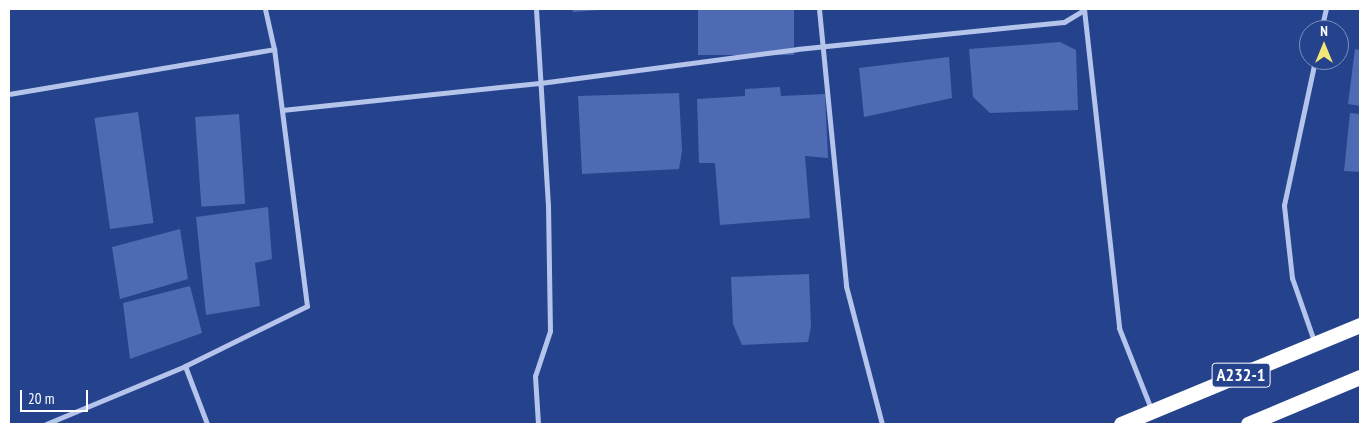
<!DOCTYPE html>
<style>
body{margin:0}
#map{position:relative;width:1369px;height:433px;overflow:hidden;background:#25428d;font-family:"PT Sans Narrow",sans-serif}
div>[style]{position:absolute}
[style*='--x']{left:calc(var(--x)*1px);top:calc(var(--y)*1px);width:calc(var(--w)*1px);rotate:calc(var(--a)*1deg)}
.building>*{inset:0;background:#4e6ab3;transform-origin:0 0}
.street>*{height:5px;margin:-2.5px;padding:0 2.5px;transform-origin:2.5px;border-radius:2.5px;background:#b5c4eb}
.highway>*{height:15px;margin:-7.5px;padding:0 7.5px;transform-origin:7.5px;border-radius:7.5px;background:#fff}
span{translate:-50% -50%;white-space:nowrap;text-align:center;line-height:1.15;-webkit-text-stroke:4.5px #25428d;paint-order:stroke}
.shield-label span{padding:1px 4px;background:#25428d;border:1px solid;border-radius:4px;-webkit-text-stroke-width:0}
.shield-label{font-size:18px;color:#fff;font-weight:700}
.frame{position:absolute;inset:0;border:10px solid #fff;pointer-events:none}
.north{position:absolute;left:1299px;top:20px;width:50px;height:50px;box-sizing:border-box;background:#25428d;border:1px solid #7c8ebb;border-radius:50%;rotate:0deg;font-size:14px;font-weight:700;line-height:20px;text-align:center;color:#fff}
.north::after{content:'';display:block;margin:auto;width:18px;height:22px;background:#f4e579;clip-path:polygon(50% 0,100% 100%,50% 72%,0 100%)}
.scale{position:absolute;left:20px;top:390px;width:68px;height:22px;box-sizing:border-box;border:2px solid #fff;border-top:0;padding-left:6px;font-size:15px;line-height:18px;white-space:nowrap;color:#fff;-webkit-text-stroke:4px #25428d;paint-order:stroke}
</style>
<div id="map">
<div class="building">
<div style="clip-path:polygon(572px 9px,600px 9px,600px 10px,573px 12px)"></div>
<div style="left:698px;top:9px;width:96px;height:46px"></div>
<div style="clip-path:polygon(1060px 42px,1076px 50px,1078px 110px,990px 113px,973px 97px,969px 49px)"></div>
<div style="clip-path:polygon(1355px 49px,1360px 50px,1360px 106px,1348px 104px)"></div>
<div style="clip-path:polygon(949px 57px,952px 98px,864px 117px,859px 68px)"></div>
<div style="clip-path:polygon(780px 87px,781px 96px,825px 94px,828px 158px,805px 156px,810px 218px,720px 225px,715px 163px,699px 163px,697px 99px,745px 96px,745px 89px)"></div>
<div style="clip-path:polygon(679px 93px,682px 151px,679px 169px,582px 174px,578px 96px)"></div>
<div style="left:138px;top:112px;width:112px;height:44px;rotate:82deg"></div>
<div style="clip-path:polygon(1350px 113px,1360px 114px,1360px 172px,1344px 171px)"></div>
<div style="left:239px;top:114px;width:90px;height:44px;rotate:86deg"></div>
<div style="clip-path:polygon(268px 207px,272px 259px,255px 263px,260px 306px,206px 315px,196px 217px)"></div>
<div style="clip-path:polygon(180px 229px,188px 279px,120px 299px,112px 247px)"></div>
<div style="clip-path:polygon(809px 274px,811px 327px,808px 342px,742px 345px,733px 324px,731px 277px)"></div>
<div style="clip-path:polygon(190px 286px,202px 333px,130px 359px,123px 303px)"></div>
</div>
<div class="street">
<div style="--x:536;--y:9;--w:196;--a:86.5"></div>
<div style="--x:548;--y:205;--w:126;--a:89.1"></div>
<div style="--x:550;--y:331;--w:47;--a:108.4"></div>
<div style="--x:535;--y:376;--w:48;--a:86.4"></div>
<div style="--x:819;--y:9;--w:278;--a:84.4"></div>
<div style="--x:846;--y:286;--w:143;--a:75.4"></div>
<div style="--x:1084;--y:9;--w:321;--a:83.7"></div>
<div style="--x:1119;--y:328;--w:87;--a:68.4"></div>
<div style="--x:1321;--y:30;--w:22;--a:-77"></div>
<div style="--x:9;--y:94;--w:269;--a:-9.6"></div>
<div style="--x:282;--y:110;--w:259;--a:-6"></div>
<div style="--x:540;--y:83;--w:259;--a:-7.5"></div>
<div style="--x:797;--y:49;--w:268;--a:-5.8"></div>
<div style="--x:1064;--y:22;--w:23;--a:-31"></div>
<div style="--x:1314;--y:341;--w:67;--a:-109.2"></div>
<div style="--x:1292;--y:278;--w:73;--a:-96.3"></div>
<div style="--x:1284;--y:205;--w:148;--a:-77.9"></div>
<div style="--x:185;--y:366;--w:62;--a:69.2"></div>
<div style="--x:46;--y:424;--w:151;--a:-22.6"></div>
<div style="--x:185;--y:366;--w:136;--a:-26.2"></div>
<div style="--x:307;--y:306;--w:259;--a:-97.3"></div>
<div style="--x:274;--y:49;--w:41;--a:-102.7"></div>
</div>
<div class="highway">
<div style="--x:1121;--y:424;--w:259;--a:-22.5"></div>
<div style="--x:1248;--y:424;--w:121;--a:-22.8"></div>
</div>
<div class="shield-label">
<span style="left:1241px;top:375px">A232-1</span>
</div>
<div class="frame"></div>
<div class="north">N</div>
<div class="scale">20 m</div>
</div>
